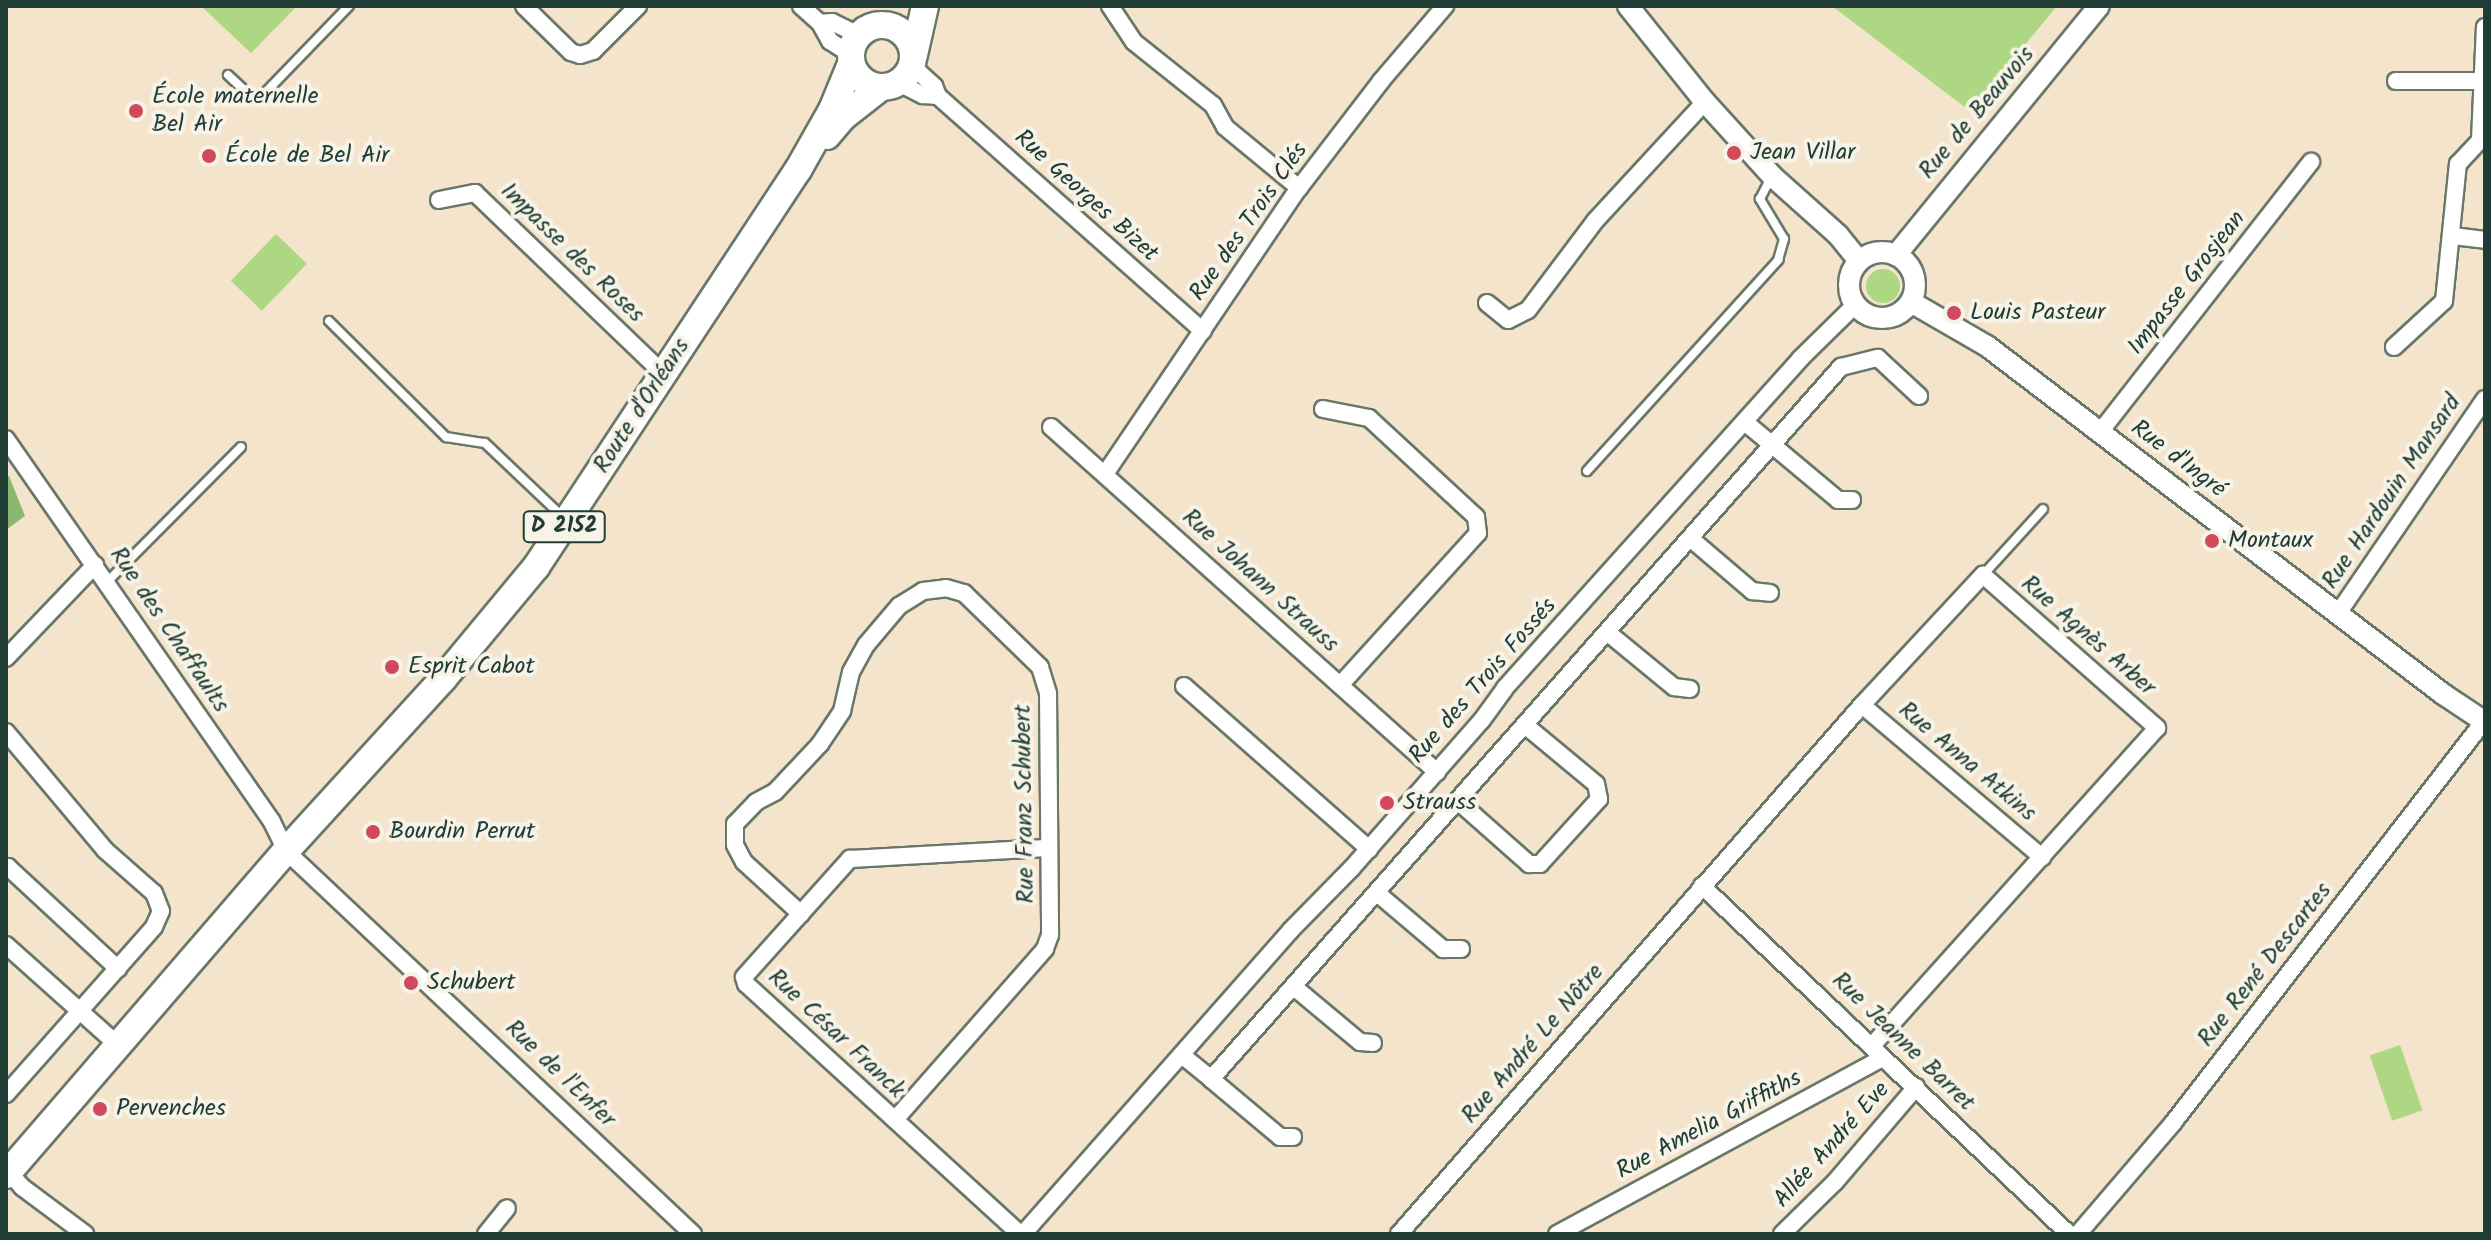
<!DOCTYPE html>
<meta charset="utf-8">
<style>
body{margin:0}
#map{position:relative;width:2491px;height:1240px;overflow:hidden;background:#f3e4cb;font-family:Kalam,sans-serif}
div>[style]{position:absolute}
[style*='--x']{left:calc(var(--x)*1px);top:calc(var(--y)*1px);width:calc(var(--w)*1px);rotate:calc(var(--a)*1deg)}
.green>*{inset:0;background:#add782;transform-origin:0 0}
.round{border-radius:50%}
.forest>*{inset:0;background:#8ab870}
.roads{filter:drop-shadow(2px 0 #697769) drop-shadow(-2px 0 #697769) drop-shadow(0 2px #697769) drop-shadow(0 -2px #697769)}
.service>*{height:8px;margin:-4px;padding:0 4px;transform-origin:4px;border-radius:4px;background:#fff}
.minor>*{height:16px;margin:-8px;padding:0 8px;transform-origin:8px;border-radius:8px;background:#fff}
.tertiary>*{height:20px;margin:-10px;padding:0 10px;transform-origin:10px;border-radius:10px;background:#fff}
.tertiary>.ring{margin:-10px;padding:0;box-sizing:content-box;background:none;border:20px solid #fff;border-radius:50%}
.primary>*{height:26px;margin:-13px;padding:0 13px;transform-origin:13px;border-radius:13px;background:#fff}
.primary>.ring{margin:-13px;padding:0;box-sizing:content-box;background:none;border:26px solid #fff;border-radius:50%}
.dots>*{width:22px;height:22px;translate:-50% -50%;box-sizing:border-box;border:4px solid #f7f3e8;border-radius:50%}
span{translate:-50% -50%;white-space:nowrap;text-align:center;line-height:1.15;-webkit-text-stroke:8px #f7f3e8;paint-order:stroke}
.shield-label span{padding:2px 6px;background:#f7f3e8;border:2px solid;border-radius:6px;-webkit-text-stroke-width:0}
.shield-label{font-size:22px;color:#1f3d34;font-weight:700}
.poi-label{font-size:24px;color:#1f3d34}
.left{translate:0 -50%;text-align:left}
.street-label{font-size:24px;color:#1f3d34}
.frame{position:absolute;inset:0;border:8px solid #1f3d34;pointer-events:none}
</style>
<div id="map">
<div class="green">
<div style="clip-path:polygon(201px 6px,297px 6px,251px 53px)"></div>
<div style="clip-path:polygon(1832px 6px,2057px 6px,1970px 111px)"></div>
<div style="left:276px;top:234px;width:43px;height:65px;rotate:44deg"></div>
<div class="round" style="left:1866px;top:269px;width:34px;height:34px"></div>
<div style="left:2400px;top:1045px;width:69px;height:32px;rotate:71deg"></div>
</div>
<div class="forest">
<div style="clip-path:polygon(9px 476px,25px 516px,6px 530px,6px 477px)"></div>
</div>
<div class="roads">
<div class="service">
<div style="--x:228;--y:75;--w:33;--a:43"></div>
<div style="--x:252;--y:97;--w:9;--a:0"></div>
<div style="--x:261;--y:97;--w:127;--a:-46"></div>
<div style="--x:329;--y:321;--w:165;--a:44.8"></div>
<div style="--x:446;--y:437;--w:39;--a:9"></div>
<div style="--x:485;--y:443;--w:109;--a:43.5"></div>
<div style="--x:1587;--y:471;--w:285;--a:-47.8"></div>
<div style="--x:1778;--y:260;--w:22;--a:-74"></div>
<div style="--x:1784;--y:239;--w:47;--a:-121"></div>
<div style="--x:1760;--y:199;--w:25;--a:-63"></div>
<div style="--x:1983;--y:575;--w:89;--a:-47.7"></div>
<div style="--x:107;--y:582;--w:190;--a:-45.2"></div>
</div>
<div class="minor">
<div style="--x:524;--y:6;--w:66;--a:44.4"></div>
<div style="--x:571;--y:52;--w:9;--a:18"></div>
<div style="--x:580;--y:55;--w:14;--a:-17"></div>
<div style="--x:593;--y:51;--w:64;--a:-45"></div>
<div style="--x:801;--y:6;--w:25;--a:42"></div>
<div style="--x:820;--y:23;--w:21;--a:61"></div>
<div style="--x:830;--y:41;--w:24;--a:33"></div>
<div style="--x:1110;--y:6;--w:43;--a:56.3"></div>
<div style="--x:1134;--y:42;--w:101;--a:38.6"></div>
<div style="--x:1213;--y:105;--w:25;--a:61"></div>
<div style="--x:1225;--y:127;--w:96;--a:39.5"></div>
<div style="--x:820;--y:23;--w:12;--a:-5"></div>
<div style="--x:832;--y:22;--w:30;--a:26"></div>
<div style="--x:912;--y:66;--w:30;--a:42"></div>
<div style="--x:934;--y:86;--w:11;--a:68"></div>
<div style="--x:938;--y:96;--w:354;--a:41.6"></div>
<div style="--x:2396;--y:81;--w:87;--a:0"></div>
<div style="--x:899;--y:83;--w:27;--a:27"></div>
<div style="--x:923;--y:95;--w:15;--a:4"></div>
<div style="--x:439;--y:200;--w:37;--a:-11"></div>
<div style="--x:475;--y:193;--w:260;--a:43.8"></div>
<div style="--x:2453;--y:236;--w:32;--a:7"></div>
<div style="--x:1487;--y:303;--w:27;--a:39"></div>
<div style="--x:1508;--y:320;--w:22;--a:-27"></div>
<div style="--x:1528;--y:310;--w:111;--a:-53"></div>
<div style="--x:1595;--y:221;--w:162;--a:-47.3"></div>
<div style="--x:2394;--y:347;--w:68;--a:-42.6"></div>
<div style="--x:2444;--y:301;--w:138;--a:-84.2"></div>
<div style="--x:2458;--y:164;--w:33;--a:-47"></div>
<div style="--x:2480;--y:140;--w:113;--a:-87.5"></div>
<div style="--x:1323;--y:409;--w:47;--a:11.1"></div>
<div style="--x:1369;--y:418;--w:146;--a:42.8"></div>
<div style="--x:1476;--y:517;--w:16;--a:83"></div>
<div style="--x:1478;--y:533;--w:205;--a:132.2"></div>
<div style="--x:1746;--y:423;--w:120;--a:39.9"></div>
<div style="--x:1838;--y:500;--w:14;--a:0"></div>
<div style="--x:1051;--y:427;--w:518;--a:41.79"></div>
<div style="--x:2100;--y:432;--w:343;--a:-52"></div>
<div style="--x:6;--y:439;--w:466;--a:55.2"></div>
<div style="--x:272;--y:822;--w:32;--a:64"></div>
<div style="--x:286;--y:851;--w:559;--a:43.26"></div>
<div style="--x:1105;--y:474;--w:346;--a:-55.9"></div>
<div style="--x:1299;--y:188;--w:135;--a:-52.5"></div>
<div style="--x:1381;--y:81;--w:99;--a:-49.5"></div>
<div style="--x:1690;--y:538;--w:82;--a:40.5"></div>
<div style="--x:1752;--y:591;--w:18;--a:6"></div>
<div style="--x:2339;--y:612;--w:258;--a:-55.6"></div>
<div style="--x:1607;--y:632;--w:87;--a:39.4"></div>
<div style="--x:1674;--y:687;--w:16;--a:7"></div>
<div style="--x:6;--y:658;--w:129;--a:-46.3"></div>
<div style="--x:1184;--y:686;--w:247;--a:41.4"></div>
<div style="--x:1862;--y:705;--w:236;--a:40.2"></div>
<div style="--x:6;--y:732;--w:154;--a:50"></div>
<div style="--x:105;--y:850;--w:65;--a:41.3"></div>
<div style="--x:154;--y:893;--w:19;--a:69"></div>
<div style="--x:161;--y:911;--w:17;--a:114"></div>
<div style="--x:154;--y:927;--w:223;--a:131.5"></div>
<div style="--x:1459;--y:802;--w:94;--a:41.5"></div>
<div style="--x:1529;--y:864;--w:11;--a:0"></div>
<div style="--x:1540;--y:864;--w:88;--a:-47.8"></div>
<div style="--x:1599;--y:799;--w:15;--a:-101"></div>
<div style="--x:1596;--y:784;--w:92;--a:-140.3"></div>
<div style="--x:6;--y:869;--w:3;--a:-45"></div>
<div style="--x:8;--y:867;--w:150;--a:42.8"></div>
<div style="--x:1702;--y:886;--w:506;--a:43.48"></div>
<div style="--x:1377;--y:893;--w:87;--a:40.3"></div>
<div style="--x:1443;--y:949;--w:18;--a:0"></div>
<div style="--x:801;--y:914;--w:77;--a:-137.6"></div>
<div style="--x:744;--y:862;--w:19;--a:-118"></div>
<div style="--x:735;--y:845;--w:21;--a:-90"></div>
<div style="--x:735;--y:824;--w:30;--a:-46"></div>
<div style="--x:756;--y:802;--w:21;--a:-28"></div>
<div style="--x:775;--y:792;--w:66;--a:-46.8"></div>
<div style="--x:820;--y:744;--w:40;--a:-56"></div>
<div style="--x:842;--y:711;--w:40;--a:-77"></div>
<div style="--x:851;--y:672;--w:31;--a:-61"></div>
<div style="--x:866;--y:645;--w:51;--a:-49.8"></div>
<div style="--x:899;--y:606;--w:28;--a:-32"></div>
<div style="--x:923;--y:591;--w:23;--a:-7"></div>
<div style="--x:946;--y:588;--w:19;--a:16"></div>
<div style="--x:964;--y:593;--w:106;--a:44.2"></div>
<div style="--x:1040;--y:667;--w:28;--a:73"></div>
<div style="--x:1048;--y:694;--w:241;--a:89.5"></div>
<div style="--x:1050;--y:935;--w:15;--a:110"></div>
<div style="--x:1045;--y:949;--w:227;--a:131.3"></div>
<div style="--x:6;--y:945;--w:150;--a:41.8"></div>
<div style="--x:1294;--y:987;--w:86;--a:39.8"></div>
<div style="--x:1360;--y:1042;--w:13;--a:4"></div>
<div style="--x:1183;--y:1056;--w:36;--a:39"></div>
<div style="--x:1211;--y:1079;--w:951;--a:-48.5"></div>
<div style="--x:1841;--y:367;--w:38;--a:-14"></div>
<div style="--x:1878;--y:358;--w:56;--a:42.8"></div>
<div style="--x:1211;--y:1079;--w:90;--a:40"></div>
<div style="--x:1280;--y:1137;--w:13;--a:0"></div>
<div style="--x:6;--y:1169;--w:24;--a:48"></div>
<div style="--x:22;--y:1187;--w:79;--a:36.7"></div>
<div style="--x:486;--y:1234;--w:33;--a:-51"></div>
<div style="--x:1020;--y:1234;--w:371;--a:-137.6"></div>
<div style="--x:746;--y:984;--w:7;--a:-106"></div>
<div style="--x:744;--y:977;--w:159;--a:-48.1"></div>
<div style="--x:850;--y:859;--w:197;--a:-3.2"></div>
<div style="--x:1023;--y:1234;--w:405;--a:-48.6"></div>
<div style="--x:1291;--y:930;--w:86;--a:-45.5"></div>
<div style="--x:1351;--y:869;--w:198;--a:-48.7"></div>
<div style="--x:1482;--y:720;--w:39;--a:-54"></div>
<div style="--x:1505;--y:688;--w:442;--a:-48.1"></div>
<div style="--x:1800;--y:359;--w:77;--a:-44.5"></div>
<div style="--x:1399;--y:1234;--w:703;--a:-48.81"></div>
<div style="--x:1862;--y:705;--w:178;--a:-47.1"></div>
<div style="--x:1983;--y:575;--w:232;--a:41.3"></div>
<div style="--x:2157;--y:728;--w:426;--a:131.9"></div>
<div style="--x:1557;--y:1234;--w:370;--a:-28.4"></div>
<div style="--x:1782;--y:1234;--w:74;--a:-44.5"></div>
<div style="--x:1835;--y:1182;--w:125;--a:-49.5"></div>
<div style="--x:2078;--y:1234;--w:146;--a:-49.4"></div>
<div style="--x:2173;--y:1123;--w:508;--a:-52.27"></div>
</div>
<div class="tertiary">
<div style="--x:1628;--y:6;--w:123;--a:51.3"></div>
<div style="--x:1705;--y:102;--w:100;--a:47.8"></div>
<div style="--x:1772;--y:176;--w:89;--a:41.8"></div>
<div style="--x:1838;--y:235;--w:33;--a:51"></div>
<div class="ring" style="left:1849px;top:252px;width:46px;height:46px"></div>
<div style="--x:1896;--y:255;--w:321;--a:-50.8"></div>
<div style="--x:1911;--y:302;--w:88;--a:30.1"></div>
<div style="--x:1987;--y:346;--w:574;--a:37.35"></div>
<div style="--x:2443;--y:694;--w:50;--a:33.7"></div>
</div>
<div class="primary">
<div class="ring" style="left:851px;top:25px;width:36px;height:36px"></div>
<div style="--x:914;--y:55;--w:50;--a:-77.3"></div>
<div style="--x:827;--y:136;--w:25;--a:-50"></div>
<div style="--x:843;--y:117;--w:47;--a:-38.1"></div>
<div style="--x:6;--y:1175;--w:428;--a:-49.2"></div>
<div style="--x:286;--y:851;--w:233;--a:-47.6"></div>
<div style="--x:443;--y:679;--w:146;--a:-50.3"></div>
<div style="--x:536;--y:567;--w:476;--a:-56.6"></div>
<div style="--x:798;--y:170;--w:69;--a:-60.5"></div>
<div style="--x:832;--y:110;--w:50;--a:-67.6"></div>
</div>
</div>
<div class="dots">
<div style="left:136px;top:111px;background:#d1495b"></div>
<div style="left:1734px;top:153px;background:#d1495b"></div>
<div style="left:209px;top:156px;background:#d1495b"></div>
<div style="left:1954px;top:313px;background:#d1495b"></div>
<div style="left:2212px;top:541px;background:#d1495b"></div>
<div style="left:392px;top:667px;background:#d1495b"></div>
<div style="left:1387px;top:803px;background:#d1495b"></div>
<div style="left:373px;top:832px;background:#d1495b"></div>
<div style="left:411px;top:983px;background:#d1495b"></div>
<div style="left:100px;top:1109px;background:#d1495b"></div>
</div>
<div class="shield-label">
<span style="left:564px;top:527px">D 2152</span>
</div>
<div class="poi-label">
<span class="left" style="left:152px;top:111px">École maternelle<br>Bel Air</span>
<span class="left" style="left:1750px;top:153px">Jean Villar</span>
<span class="left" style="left:225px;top:156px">École de Bel Air</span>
<span class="left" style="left:1970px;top:313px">Louis Pasteur</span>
<span class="left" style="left:2228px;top:541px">Montaux</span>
<span class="left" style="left:408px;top:667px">Esprit Cabot</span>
<span class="left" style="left:1403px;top:803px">Strauss</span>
<span class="left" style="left:389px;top:832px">Bourdin Perrut</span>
<span class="left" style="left:427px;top:983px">Schubert</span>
<span class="left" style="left:116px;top:1109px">Pervenches</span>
</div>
<div class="street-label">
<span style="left:1977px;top:113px;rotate:-50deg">Rue de Beauvois</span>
<span style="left:1086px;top:196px;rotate:42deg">Rue Georges Bizet</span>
<span style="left:1249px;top:222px;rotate:-55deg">Rue des Trois Clés</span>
<span style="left:572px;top:253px;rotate:44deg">Impasse des Roses</span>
<span style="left:2187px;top:283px;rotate:-52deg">Impasse Grosjean</span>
<span style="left:642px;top:406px;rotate:-57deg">Route d'Orléans</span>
<span style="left:2178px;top:459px;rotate:37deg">Rue d'Ingré</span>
<span style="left:2392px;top:492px;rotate:-56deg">Rue Hardouin Mansard</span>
<span style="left:1260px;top:581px;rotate:42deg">Rue Johann Strauss</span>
<span style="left:169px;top:630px;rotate:56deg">Rue des Chaffaults</span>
<span style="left:2088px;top:636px;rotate:41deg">Rue Agnès Arber</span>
<span style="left:1483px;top:681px;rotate:-49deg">Rue des Trois Fossés</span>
<span style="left:1967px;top:762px;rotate:40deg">Rue Anna Atkins</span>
<span style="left:1025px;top:804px;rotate:-91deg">Rue Franz Schubert</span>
<span style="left:2265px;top:965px;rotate:-52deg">Rue René Descartes</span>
<span style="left:836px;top:1034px;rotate:43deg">Rue César Franck</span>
<span style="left:1903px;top:1042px;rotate:44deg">Rue Jeanne Barret</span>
<span style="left:1533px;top:1044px;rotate:-49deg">Rue André Le Nôtre</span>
<span style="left:560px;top:1074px;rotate:44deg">Rue de l'Enfer</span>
<span style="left:1709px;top:1125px;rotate:-28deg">Rue Amelia Griffiths</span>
<span style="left:1832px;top:1145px;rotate:-48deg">Allée André Eve</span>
</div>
<div class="frame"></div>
</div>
